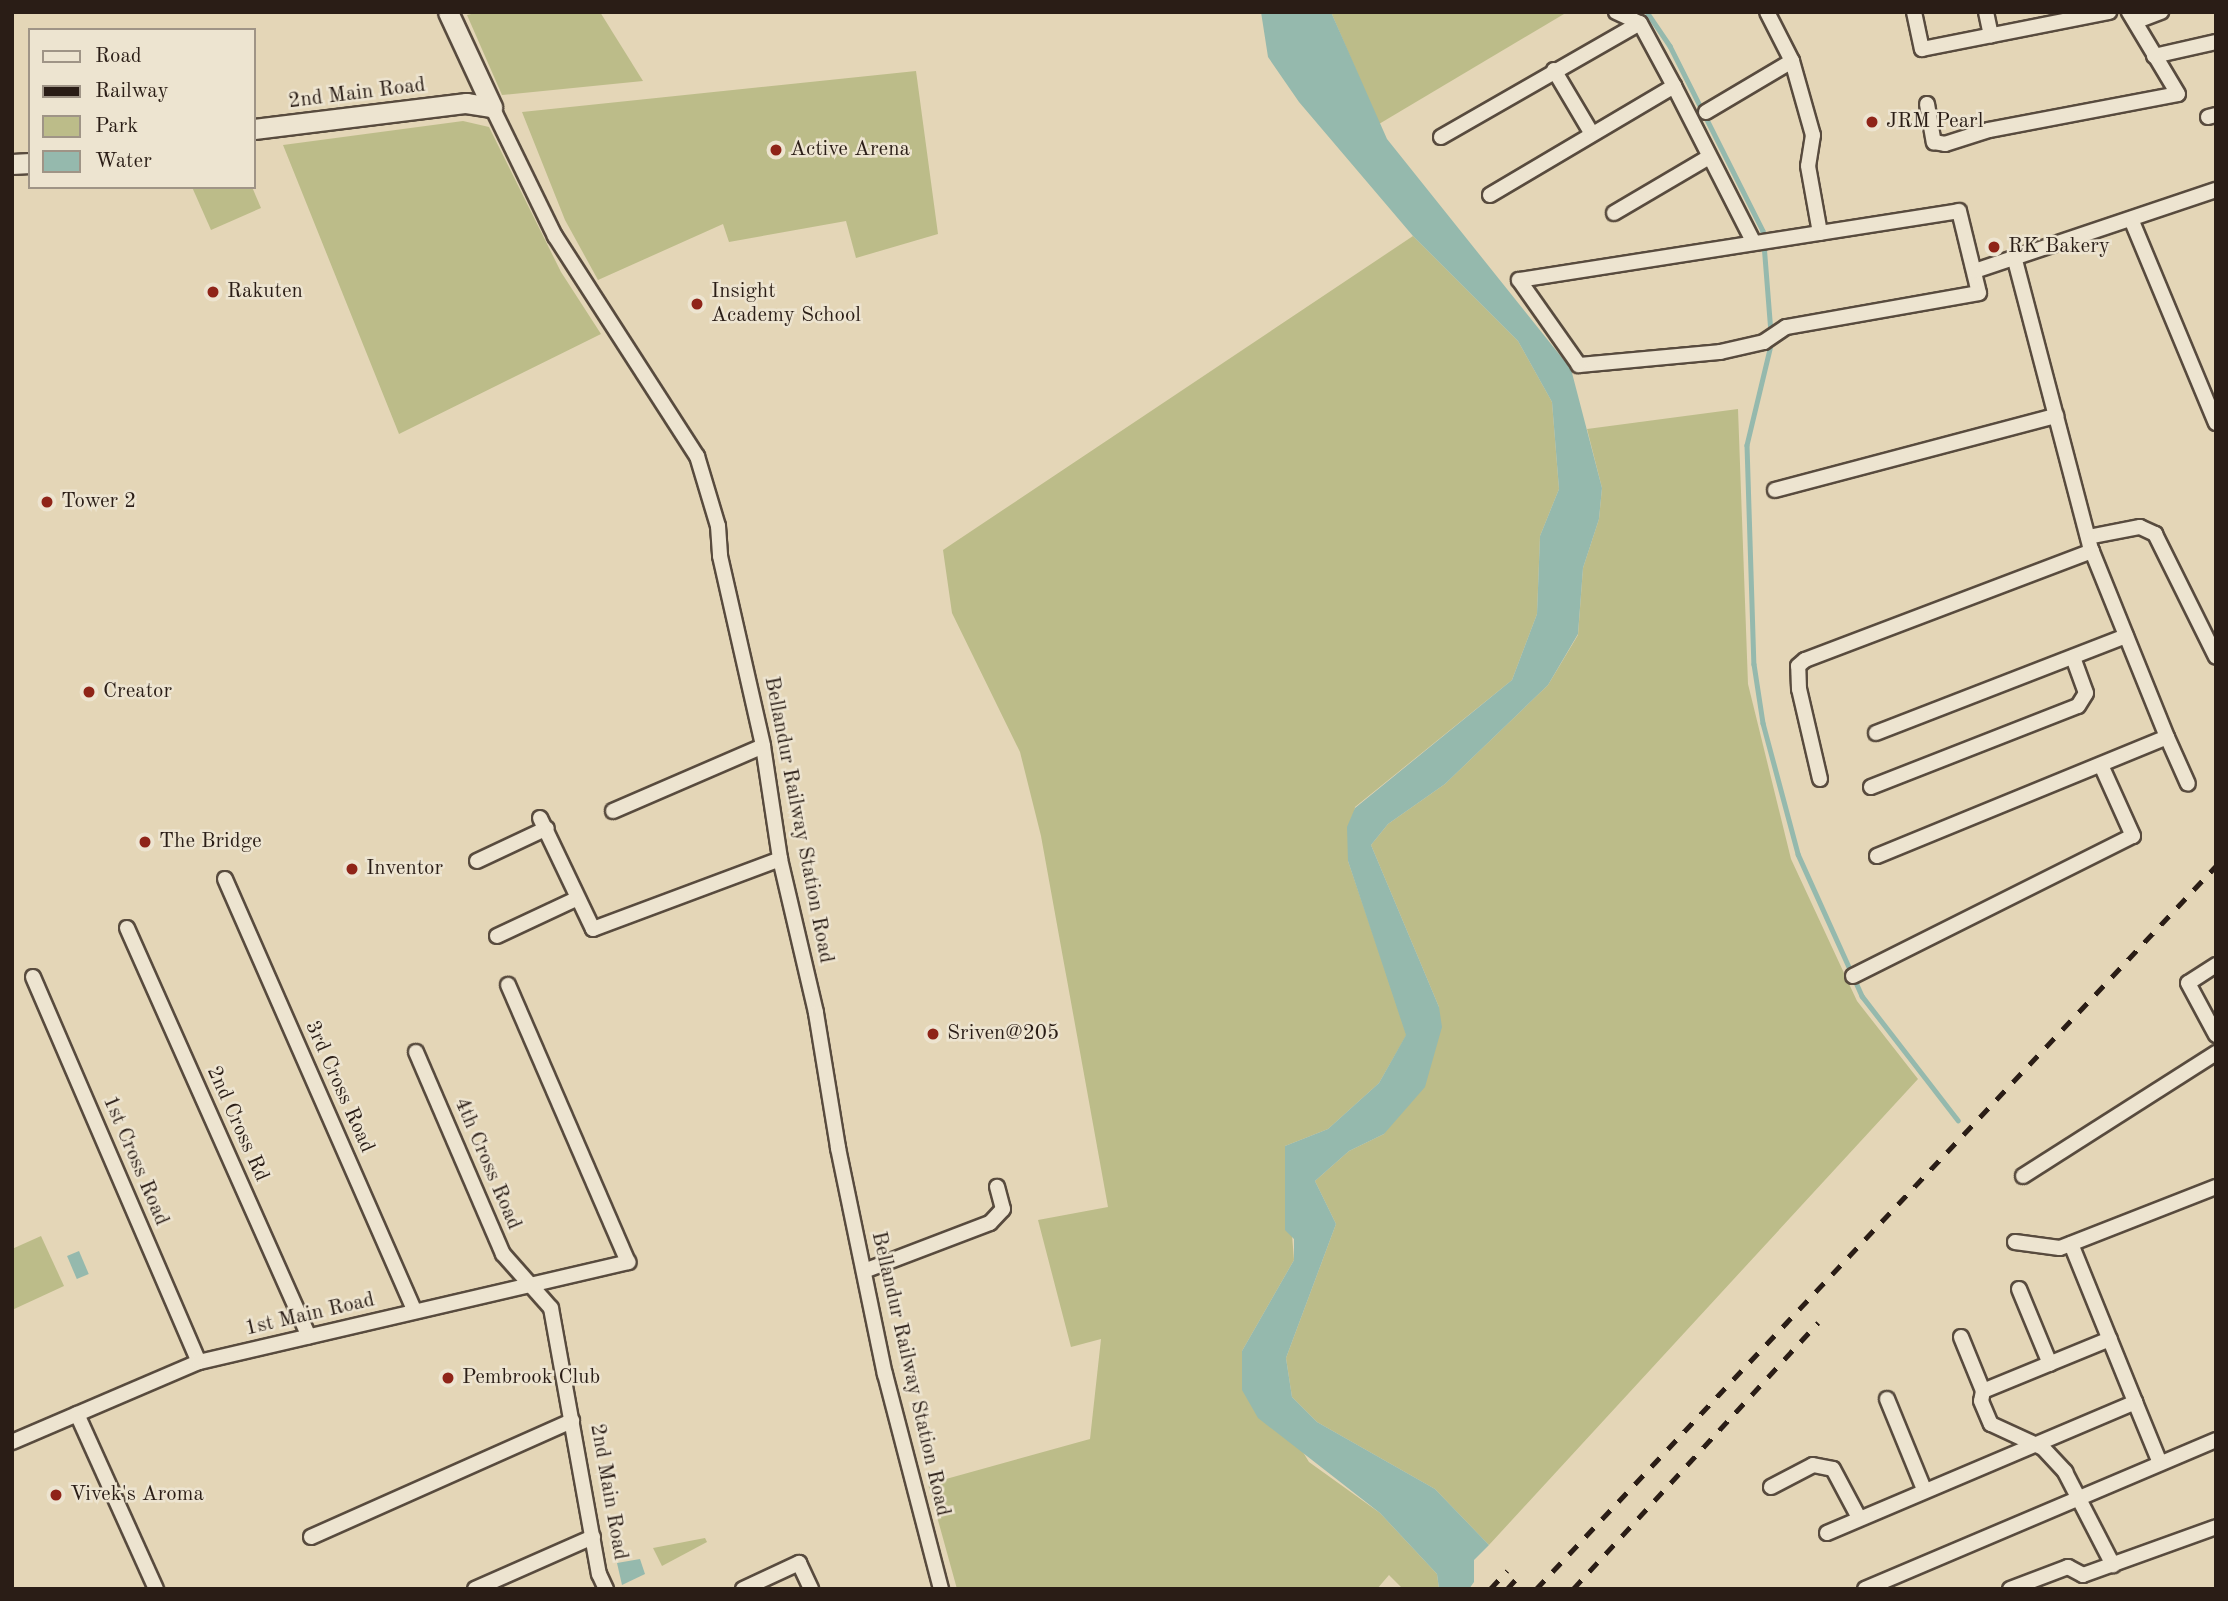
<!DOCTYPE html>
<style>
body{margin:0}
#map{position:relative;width:2228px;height:1601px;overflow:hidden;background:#e4d6b7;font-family:"Old Standard TT",serif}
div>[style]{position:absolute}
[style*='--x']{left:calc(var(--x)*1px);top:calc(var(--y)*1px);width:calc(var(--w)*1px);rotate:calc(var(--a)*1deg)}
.green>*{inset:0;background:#bcbc89}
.water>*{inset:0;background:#95b9ad;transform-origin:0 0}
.stream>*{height:4.5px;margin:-2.25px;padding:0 2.25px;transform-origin:2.25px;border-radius:2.25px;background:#95b9ad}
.roads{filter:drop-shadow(2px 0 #584b3e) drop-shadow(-2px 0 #584b3e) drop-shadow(0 2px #584b3e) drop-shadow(0 -2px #584b3e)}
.street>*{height:14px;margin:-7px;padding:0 7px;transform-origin:7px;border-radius:7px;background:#ede4d0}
.secondary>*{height:19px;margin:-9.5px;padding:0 9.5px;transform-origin:9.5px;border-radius:9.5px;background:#ede4d0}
.rail>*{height:4.5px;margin-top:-2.25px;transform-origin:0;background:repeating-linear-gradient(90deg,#2a1d16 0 12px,transparent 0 24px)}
.dots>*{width:19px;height:19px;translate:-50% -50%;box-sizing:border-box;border:4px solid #ede4d0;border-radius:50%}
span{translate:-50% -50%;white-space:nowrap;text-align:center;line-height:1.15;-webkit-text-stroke:5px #ede4d0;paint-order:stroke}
.street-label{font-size:21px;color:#2a1d16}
.poi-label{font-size:21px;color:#2a1d16}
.left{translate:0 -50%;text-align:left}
.frame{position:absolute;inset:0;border:14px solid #2a1d16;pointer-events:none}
.legend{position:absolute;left:28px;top:28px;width:228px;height:161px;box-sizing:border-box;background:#ede4d0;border:2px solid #9f9486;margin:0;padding:9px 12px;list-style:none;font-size:21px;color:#2a1d16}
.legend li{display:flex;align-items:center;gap:14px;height:35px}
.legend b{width:35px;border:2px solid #9f9486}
</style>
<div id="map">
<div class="green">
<div style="clip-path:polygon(480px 12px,600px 12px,643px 81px,502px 95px,467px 15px)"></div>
<div style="clip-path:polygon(1331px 12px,1563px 12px,1564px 14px,1379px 124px)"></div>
<div style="clip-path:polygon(916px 71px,938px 234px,856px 258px,846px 221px,729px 242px,723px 224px,598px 280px,565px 220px,522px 112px)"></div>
<div style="clip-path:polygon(463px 121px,489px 127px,561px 272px,601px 334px,399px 434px,283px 145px)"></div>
<div style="clip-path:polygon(192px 187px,252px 187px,261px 208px,211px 230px)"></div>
<div style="clip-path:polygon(1413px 236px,1518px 341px,1552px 402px,1559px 489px,1540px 536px,1537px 614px,1512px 680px,1355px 807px,1348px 861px,1407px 1034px,1379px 1083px,1328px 1129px,1285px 1146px,1294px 1260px,1242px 1351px,1309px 1462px,1380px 1513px,1437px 1574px,1439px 1589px,1403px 1589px,1389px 1575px,1377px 1589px,957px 1589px,928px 1484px,1090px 1439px,1101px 1339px,1071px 1347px,1038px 1220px,1108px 1207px,1041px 836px,1020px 752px,952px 613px,943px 550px)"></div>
<div style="clip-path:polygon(1738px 409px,1748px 684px,1791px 859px,1857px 1001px,1918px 1079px,1489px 1545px,1435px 1489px,1317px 1422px,1292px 1397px,1286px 1358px,1336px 1224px,1315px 1181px,1349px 1151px,1384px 1134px,1439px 1007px,1371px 845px,1388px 824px,1445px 784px,1548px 685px,1578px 635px,1583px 568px,1599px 519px,1602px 488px,1587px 429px)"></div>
<div style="clip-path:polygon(41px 1236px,64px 1286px,12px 1310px,12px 1249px)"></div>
<div style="clip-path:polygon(705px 1538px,707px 1542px,662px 1566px,653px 1548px)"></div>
</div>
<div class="water">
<div style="clip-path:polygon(1261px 12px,1331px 12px,1387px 139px,1571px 369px,1602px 488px,1599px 519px,1583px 568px,1578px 634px,1548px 685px,1445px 784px,1388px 824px,1371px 845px,1439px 1007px,1442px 1027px,1425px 1087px,1384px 1134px,1349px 1151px,1315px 1181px,1336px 1224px,1286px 1358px,1292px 1397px,1317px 1422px,1435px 1489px,1489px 1545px,1474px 1560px,1474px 1582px,1469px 1589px,1439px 1589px,1437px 1574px,1380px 1513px,1258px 1418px,1242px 1390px,1242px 1351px,1294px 1260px,1294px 1239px,1285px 1230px,1285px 1146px,1328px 1129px,1379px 1083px,1406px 1035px,1348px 861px,1347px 827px,1355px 808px,1512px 680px,1537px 614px,1540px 536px,1559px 489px,1552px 402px,1518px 341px,1413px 236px,1299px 102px,1268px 57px)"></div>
<div style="left:79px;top:1251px;width:25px;height:13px;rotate:67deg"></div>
<div style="clip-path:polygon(640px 1559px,645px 1574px,622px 1585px,617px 1563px)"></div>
</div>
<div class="stream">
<div style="--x:1647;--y:12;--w:41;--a:55.9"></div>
<div style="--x:1670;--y:46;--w:207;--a:63.3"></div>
<div style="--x:1763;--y:231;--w:101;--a:85.5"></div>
<div style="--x:1772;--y:341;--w:107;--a:103.5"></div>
<div style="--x:1747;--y:445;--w:219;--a:88.2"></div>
<div style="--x:1754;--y:664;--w:60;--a:81.3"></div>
<div style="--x:1763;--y:723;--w:136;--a:75"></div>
<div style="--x:1798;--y:854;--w:156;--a:65.7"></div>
<div style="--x:1862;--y:996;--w:157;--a:52.3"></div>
</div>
<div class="roads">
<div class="street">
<div style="--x:1616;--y:12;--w:26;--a:25"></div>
<div style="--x:1914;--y:12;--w:38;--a:78"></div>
<div style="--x:1922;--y:49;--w:191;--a:-11.2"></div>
<div style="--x:1986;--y:12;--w:24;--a:78"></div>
<div style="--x:2137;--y:21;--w:26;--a:-21"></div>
<div style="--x:2154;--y:56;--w:64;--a:-12.7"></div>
<div style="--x:1792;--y:61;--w:77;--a:74.2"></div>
<div style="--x:1813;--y:135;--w:31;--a:99"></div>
<div style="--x:1808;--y:166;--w:68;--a:79.8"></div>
<div style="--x:1554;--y:70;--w:74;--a:59.3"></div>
<div style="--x:1927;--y:104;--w:39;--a:80"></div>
<div style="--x:1934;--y:142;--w:11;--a:10"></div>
<div style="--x:1945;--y:144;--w:46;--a:-17.7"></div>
<div style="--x:1989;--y:130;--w:192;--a:-10.8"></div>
<div style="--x:2178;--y:94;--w:96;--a:-120.9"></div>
<div style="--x:492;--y:107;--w:144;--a:64"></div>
<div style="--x:555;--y:236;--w:262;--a:57.2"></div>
<div style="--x:697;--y:456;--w:73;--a:73.3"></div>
<div style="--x:718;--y:526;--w:30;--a:86"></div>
<div style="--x:720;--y:556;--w:195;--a:77.2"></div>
<div style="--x:763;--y:746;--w:114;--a:81.4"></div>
<div style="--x:780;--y:859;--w:158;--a:76.8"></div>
<div style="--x:816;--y:1013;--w:137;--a:80.7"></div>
<div style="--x:838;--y:1148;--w:231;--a:78.3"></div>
<div style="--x:885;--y:1374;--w:222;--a:75.4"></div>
<div style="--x:1706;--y:112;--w:100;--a:-30.7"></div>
<div style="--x:1792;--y:61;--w:55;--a:-117"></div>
<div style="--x:2208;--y:117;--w:8;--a:-14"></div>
<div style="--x:1441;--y:137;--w:229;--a:-29.8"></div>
<div style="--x:1640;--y:23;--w:72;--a:61.6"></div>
<div style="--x:1490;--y:195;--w:214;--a:-30.6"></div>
<div style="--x:1674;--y:86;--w:176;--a:63"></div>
<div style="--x:1959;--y:211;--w:84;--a:76.3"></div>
<div style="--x:1979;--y:293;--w:196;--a:170"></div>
<div style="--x:1786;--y:327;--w:27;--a:146"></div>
<div style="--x:1764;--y:342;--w:45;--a:167.2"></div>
<div style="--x:1720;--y:352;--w:142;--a:174.7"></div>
<div style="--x:1579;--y:365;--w:104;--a:-125.2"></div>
<div style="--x:1519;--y:280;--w:445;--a:-8.9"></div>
<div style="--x:1614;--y:213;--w:110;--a:-30.5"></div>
<div style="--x:2131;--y:219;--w:221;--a:67.4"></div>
<div style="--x:1975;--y:271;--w:254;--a:-18.6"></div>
<div style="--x:1775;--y:490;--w:291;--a:-14.8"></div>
<div style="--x:2088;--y:537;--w:53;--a:-10.9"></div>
<div style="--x:2140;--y:527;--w:17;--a:25"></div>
<div style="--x:2155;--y:534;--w:137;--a:63.6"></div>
<div style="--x:1876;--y:733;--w:268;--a:-21.2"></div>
<div style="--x:2167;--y:737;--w:51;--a:65.9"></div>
<div style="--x:1820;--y:779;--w:92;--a:-103.1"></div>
<div style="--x:1799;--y:689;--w:23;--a:-92"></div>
<div style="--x:1798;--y:666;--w:9;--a:-41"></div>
<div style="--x:1805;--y:660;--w:307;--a:-20.8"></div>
<div style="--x:1871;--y:787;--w:222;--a:-21.4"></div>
<div style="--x:2078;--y:706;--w:15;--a:-58"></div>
<div style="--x:2086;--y:693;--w:38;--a:-110"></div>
<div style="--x:613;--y:811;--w:163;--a:-23.4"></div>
<div style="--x:540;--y:818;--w:123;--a:64.5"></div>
<div style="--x:593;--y:929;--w:200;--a:-20.5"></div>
<div style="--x:1877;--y:856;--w:313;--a:-22.3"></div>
<div style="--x:2167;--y:737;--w:206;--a:-112"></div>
<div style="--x:2090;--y:546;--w:296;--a:-104.7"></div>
<div style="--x:477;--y:861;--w:77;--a:-25.2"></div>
<div style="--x:225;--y:879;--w:472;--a:66.3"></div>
<div style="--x:127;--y:928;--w:447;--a:66"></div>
<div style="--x:497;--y:936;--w:89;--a:-25.1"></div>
<div style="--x:2216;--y:965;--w:33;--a:147"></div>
<div style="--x:2188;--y:983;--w:59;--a:61.7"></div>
<div style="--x:1853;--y:976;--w:313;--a:-26.6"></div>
<div style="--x:2133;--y:836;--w:78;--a:-114.3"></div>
<div style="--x:33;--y:977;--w:419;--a:66.7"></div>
<div style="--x:416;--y:1052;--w:220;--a:66.7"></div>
<div style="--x:503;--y:1254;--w:72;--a:48.4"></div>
<div style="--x:551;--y:1308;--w:270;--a:79.8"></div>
<div style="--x:599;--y:1574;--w:17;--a:65"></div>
<div style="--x:2023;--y:1176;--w:229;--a:-32.5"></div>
<div style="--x:2015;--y:1242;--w:45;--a:7.6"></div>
<div style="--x:2060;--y:1248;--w:168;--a:-21.4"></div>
<div style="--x:2071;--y:1244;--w:170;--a:67.9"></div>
<div style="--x:864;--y:1271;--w:135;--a:-20.9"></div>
<div style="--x:990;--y:1223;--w:19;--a:-47"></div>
<div style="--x:1003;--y:1209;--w:23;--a:-105"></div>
<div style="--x:2019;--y:1289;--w:81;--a:67.5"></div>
<div style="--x:1961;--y:1337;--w:58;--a:67.8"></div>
<div style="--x:1983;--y:1391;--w:137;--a:-22.3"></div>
<div style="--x:1983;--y:1391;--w:10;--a:101"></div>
<div style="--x:1981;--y:1401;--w:25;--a:67"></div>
<div style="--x:1991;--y:1424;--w:57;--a:24.8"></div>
<div style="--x:2043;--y:1448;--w:33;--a:47"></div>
<div style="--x:2065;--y:1472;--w:105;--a:62.7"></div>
<div style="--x:1887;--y:1399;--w:97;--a:67.7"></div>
<div style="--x:77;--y:1414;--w:192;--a:65.7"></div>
<div style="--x:12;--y:1442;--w:203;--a:-23.2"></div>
<div style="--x:199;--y:1362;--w:441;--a:-13.1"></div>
<div style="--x:628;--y:1262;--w:302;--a:-113.4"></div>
<div style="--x:1771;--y:1487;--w:47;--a:-27.6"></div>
<div style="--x:1813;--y:1465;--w:20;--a:11"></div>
<div style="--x:1833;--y:1469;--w:55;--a:62"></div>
<div style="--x:1827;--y:1533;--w:335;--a:-23"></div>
<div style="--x:2135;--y:1402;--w:66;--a:67.7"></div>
<div style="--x:311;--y:1537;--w:286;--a:-24"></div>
<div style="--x:475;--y:1589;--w:129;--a:-23.8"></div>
<div style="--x:743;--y:1589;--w:62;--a:-24.9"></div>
<div style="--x:799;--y:1563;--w:29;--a:65"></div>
<div style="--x:1865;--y:1589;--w:381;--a:-23"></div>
<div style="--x:2010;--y:1589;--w:62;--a:-20.8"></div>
<div style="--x:2068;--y:1567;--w:17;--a:28"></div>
<div style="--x:2083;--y:1575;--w:141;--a:-19.8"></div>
</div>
<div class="secondary">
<div style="--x:448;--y:12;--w:105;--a:65.1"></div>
<div style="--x:254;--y:129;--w:214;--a:-7"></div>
<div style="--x:466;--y:103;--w:26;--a:9"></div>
<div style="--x:12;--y:164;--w:18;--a:-3"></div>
</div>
</div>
<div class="rail">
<div style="--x:1490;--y:1589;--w:25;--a:-47"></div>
<div style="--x:1507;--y:1589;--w:12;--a:-48"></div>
<div style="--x:1536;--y:1589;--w:993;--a:-46.76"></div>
<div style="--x:1573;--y:1589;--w:362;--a:-47.4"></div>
</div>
<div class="dots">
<div style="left:1872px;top:122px;background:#8f2418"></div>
<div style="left:776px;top:150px;background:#8f2418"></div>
<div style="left:1994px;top:247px;background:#8f2418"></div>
<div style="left:213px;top:292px;background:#8f2418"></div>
<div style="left:697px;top:304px;background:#8f2418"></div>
<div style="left:47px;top:502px;background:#8f2418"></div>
<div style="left:89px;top:692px;background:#8f2418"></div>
<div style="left:145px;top:842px;background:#8f2418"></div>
<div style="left:352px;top:869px;background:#8f2418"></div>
<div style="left:933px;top:1034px;background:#8f2418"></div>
<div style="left:448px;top:1378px;background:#8f2418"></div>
<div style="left:56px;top:1495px;background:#8f2418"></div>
</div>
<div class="street-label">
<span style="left:357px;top:94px;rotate:-7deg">2nd Main Road</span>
<span style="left:798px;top:820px;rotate:79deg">Bellandur Railway Station Road</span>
<span style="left:339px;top:1087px;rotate:66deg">3rd Cross Road</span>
<span style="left:237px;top:1124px;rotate:66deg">2nd Cross Rd</span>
<span style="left:135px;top:1161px;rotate:67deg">1st Cross Road</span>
<span style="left:487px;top:1164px;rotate:67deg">4th Cross Road</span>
<span style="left:310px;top:1315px;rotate:-13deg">1st Main Road</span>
<span style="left:910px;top:1374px;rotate:77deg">Bellandur Railway Station Road</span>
<span style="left:608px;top:1492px;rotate:80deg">2nd Main Road</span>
</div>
<div class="poi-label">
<span class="left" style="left:1886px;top:122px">JRM Pearl</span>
<span class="left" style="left:790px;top:150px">Active Arena</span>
<span class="left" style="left:2008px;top:247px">RK Bakery</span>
<span class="left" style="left:227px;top:292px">Rakuten</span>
<span class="left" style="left:711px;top:304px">Insight<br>Academy School</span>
<span class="left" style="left:61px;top:502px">Tower 2</span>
<span class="left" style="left:103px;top:692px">Creator</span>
<span class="left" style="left:159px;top:842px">The Bridge</span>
<span class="left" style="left:366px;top:869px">Inventor</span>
<span class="left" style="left:947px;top:1034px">Sriven@205</span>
<span class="left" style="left:462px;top:1378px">Pembrook Club</span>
<span class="left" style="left:70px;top:1495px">Vivek's Aroma</span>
</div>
<div class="frame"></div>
<ul class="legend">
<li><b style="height:9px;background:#ede4d0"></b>Road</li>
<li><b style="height:9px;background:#2a1d16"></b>Railway</li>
<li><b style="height:19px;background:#bcbc89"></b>Park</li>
<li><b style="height:19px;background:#95b9ad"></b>Water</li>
</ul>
</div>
